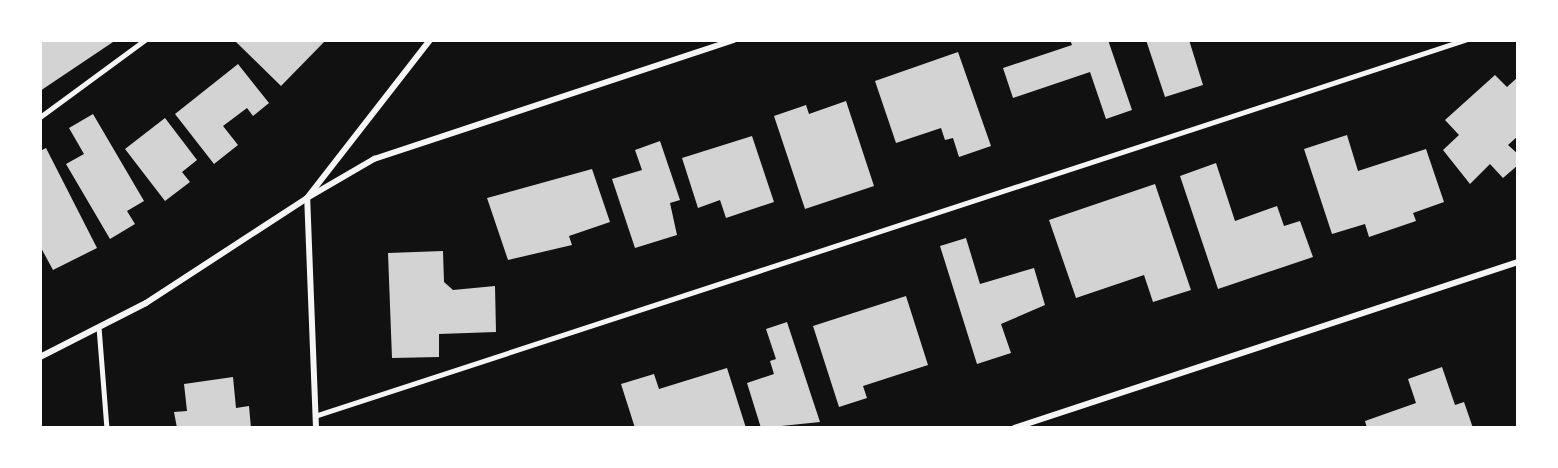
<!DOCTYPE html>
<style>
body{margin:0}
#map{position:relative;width:1558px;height:468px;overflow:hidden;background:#111;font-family:Montserrat,sans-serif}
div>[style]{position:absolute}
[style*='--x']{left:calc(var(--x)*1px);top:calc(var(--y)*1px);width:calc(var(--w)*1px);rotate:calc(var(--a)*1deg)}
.building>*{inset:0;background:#d3d3d3}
.service>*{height:4.5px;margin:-2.25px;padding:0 2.25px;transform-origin:2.25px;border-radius:2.25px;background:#f5f5f5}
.minor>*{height:6px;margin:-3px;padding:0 3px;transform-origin:3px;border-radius:3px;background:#f5f5f5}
span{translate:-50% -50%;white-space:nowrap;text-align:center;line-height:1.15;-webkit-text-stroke:6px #fff;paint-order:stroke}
.frame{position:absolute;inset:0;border:42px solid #fff;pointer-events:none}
</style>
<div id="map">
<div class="building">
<div style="clip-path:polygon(40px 40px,116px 40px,40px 91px)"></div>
<div style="clip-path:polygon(234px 40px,326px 40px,281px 86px)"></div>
<div style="clip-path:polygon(1070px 40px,1108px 40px,1132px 110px,1106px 119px,1090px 72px,1013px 98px,1003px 68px,1072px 45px)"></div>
<div style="clip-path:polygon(1146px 40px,1189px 40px,1203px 85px,1165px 97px)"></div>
<div style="clip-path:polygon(958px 52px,991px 146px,959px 157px,953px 138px,945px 140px,941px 128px,896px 143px,875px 81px)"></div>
<div style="clip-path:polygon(238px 64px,269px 103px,253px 116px,247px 108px,223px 126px,238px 145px,214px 164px,175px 114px)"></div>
<div style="clip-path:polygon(1495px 75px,1507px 87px,1518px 77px,1518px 136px,1508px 145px,1518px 154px,1518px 165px,1503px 178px,1490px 164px,1470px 184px,1443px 150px,1459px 135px,1445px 120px)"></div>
<div style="clip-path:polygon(846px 101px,874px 186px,805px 209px,774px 116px,806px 105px,809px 114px)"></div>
<div style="clip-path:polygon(93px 114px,144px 201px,127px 211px,135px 224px,110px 239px,66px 164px,84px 154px,69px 128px)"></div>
<div style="clip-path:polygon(165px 118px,197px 160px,182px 172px,190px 182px,165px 201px,125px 149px)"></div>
<div style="clip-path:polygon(1347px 135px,1358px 171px,1426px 149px,1444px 202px,1413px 213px,1416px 221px,1369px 237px,1365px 224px,1332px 234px,1304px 149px)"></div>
<div style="clip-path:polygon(752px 136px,774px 202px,726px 218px,720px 200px,698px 208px,682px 158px)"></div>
<div style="clip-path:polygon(660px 141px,680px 200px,670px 203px,677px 235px,635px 248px,612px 179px,642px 170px,635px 150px)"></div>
<div style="clip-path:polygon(46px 148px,97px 248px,53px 270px,40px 246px,40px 151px)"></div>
<div style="clip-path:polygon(1216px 163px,1235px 221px,1277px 206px,1284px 226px,1300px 221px,1313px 257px,1218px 289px,1180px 176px)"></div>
<div style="clip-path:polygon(592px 169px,610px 222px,569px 236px,572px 245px,508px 260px,487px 198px)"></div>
<div style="clip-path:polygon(1155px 184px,1191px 290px,1153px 302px,1144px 275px,1076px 298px,1049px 220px)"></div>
<div style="clip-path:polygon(966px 238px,980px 284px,1034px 268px,1045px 305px,1001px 324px,1011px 353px,977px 364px,940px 246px)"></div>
<div style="clip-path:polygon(443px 251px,444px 282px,453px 290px,495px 286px,496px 332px,439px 334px,439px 357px,392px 358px,388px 253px)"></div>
<div style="clip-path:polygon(906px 296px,928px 365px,863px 386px,867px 398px,839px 407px,813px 326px)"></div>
<div style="clip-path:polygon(787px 322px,820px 422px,761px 428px,747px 383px,774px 374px,770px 361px,776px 359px,766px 329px)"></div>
<div style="clip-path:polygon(1442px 367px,1455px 405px,1464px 402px,1473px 428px,1367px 428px,1365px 421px,1416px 403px,1408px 379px)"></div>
<div style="clip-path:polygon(727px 368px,746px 428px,635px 428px,621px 384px,654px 374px,659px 389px)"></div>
<div style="clip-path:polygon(233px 377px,236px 408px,249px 406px,251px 428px,177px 428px,174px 412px,187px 411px,184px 384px)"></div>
</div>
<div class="service">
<div style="--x:40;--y:117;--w:130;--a:-36.3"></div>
<div style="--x:99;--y:327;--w:101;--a:85.5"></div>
<div style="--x:315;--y:416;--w:1210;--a:-18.11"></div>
</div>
<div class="minor">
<div style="--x:40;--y:357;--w:119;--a:-27"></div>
<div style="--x:146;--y:303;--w:192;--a:-33.1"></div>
<div style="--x:307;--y:198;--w:200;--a:-52.1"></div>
<div style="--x:316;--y:428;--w:230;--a:-92.2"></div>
<div style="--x:307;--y:198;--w:78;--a:-30.2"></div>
<div style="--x:374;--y:159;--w:379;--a:-18.3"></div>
<div style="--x:1014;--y:428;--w:531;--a:-18.23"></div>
</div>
<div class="frame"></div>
</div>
